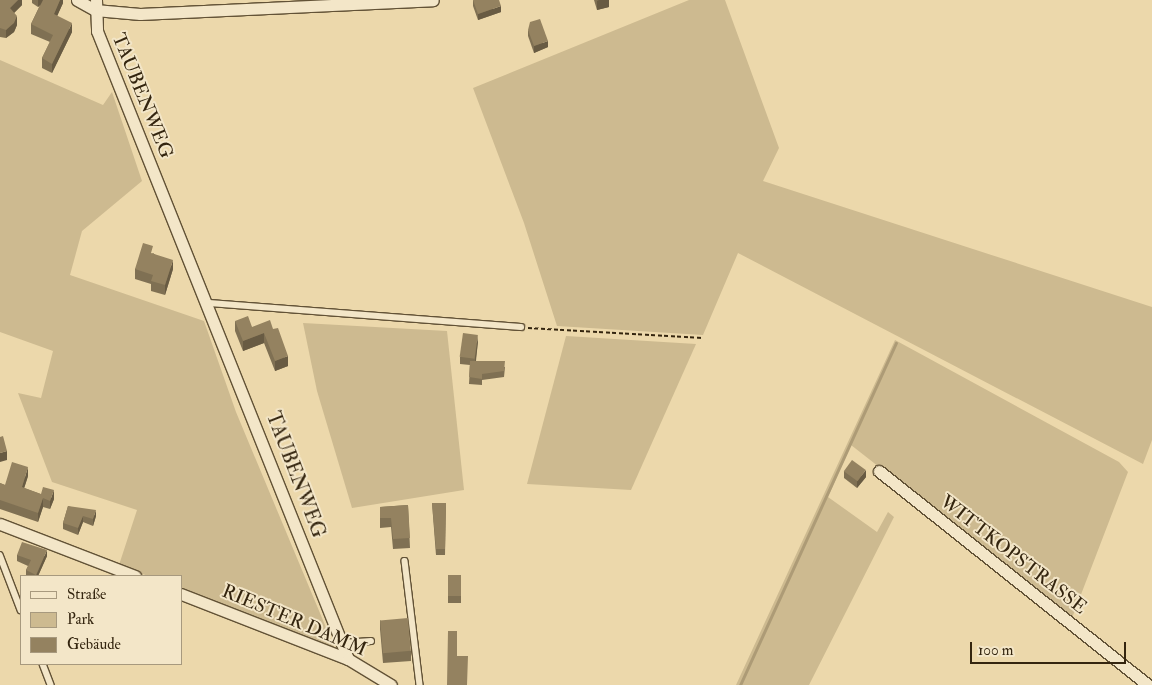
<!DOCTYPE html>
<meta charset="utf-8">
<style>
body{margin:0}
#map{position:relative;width:1152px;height:685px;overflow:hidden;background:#ecd8ab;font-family:"IM FELL Double Pica",serif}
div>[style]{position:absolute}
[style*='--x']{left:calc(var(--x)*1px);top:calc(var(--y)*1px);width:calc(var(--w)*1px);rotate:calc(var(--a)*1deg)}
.green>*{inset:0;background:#cdba90}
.stream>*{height:3px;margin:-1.5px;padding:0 1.5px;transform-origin:1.5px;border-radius:1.5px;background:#ad9b76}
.path>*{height:2px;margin-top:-1px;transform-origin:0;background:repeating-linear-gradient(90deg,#34250f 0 4px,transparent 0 6.5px)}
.roads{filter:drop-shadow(1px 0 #625236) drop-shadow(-1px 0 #625236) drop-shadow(0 1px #625236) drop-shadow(0 -1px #625236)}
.service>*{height:5.5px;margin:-2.75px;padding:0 2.75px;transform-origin:2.75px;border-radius:2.75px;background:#f3e6c8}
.minor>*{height:11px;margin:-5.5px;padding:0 5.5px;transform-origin:5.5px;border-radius:5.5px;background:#f3e6c8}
.wall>*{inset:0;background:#7f7053;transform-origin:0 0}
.shaded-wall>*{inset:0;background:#685b43}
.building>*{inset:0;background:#948260;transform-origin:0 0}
span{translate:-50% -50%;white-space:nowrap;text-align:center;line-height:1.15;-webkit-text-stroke:4px #f3e6c8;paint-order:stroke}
.street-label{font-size:19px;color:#34250f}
.legend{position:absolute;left:20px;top:575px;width:162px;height:90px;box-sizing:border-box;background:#f3e6c8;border:1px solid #a7997e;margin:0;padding:6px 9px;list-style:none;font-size:15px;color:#34250f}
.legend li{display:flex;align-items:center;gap:10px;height:25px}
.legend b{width:25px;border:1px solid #a7997e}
.scale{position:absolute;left:970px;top:642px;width:156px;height:22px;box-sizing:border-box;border:2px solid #34250f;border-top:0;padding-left:6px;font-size:15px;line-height:18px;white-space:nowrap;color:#34250f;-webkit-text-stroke:4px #f3e6c8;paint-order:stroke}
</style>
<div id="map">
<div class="green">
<div style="clip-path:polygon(689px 0,725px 0,779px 148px,763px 181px,1152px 307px,1152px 440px,1143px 464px,738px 253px,703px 335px,557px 326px,524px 223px,473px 88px)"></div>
<div style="clip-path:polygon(0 60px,103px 105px,112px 92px,142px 181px,82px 231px,70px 275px,204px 321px,236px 412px,335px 649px,181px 589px,181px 576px,148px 576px,119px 565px,137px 510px,52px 482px,18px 393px,41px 398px,53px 351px,0 332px)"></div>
<div style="clip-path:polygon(303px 323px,447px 331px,464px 490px,352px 508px,317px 391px)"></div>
<div style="clip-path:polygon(566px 336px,696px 344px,631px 490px,527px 484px)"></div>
<div style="clip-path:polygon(895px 340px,1119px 462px,1128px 472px,1072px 618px,851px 445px,828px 497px,877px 532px,888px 512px,894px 517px,809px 685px,736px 685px)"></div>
</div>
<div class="stream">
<div style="--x:740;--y:685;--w:376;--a:-65.5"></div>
</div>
<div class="path">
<div style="--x:528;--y:328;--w:175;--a:3.3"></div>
</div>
<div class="roads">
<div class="service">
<div style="--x:209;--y:303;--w:313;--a:4.4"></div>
<div style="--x:0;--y:555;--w:59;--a:69.1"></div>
<div style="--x:405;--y:561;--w:125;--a:83.1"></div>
<div style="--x:343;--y:643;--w:28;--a:-4"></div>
<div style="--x:43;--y:664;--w:22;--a:69"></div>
</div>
<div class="minor">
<div style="--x:77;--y:0;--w:21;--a:29"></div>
<div style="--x:95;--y:10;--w:45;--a:5.1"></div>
<div style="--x:140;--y:14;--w:293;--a:-2.7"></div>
<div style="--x:96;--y:0;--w:31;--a:88"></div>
<div style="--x:97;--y:31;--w:676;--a:68.21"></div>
<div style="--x:879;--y:471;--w:344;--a:38.5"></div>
<div style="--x:0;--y:524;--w:145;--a:21.1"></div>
<div style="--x:181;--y:594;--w:179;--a:21.3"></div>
<div style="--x:348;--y:659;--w:50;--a:31.2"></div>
</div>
</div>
<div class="wall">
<div style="clip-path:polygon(0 0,22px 0,22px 5px,14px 13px,17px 25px,14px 32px,6px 38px,0 37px)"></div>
<div style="clip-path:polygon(32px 0,63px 0,63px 3px,57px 16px,72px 32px,52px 73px,42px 68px,42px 58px,50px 42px,31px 34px,31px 24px,40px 5px,38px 7px,32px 3px)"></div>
<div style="clip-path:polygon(473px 0,501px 12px,478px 20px,473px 6px)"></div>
<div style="clip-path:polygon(594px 0,609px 0,609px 7px,597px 10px)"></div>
<div style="clip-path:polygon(528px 30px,548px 47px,534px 53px,528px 36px)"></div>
<div style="clip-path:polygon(153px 253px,173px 269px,165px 295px,151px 291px,151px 284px,135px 279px,135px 269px)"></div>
<div style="clip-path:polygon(235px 321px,252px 327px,273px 329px,288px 366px,275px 371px,264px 343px,243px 351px,235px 331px)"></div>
<div style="clip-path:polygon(478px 341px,476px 361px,505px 367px,504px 377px,482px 380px,482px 385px,469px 384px,470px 365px,460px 364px,460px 357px)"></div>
<div style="clip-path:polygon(844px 471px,866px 477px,857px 488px,844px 478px)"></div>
<div style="clip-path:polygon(28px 476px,24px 488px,54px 499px,50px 509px,43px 507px,38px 522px,0 509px,0 483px,5px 485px)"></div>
<div style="clip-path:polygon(432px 503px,446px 503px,445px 555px,436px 555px)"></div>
<div style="clip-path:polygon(408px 505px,410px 548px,393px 549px,391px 527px,380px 528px,380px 507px)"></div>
<div style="clip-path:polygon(68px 506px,96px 516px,93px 526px,83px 522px,78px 535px,63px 529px,63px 523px)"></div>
<div style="clip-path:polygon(17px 555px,47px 556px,38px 576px,26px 576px,26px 570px,28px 566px,17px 561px)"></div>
<div style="left:448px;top:575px;width:13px;height:28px"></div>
<div style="clip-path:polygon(380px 620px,411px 651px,411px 661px,383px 663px,380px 629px)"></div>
</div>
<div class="shaded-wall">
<div style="clip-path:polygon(18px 0,22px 0,22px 5px,10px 17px,10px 8px)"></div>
<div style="clip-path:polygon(38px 0,46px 0,38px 7px)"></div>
<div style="clip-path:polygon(60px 0,63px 0,63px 3px,54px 23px,54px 14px)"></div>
<div style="clip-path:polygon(599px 0,609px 0,609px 7px,597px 10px,597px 1px)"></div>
<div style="clip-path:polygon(501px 6px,501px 12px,478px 20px,478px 14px)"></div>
<div style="clip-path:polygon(17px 16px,17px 25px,14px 32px,6px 38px,6px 30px)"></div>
<div style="clip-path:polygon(72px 23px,72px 32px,52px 73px,52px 64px)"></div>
<div style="clip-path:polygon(548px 41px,548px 47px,534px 53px,534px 46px)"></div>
<div style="clip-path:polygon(173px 260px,173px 269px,165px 295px,165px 285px)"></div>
<div style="clip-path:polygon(264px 333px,264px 343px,243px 351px,243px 341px)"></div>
<div style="clip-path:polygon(478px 335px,478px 341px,475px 366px,475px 359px)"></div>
<div style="clip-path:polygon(288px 356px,288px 366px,275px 371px,275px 361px)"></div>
<div style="clip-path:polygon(7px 451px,7px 460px,0 462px,0 453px)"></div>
<div style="clip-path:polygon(28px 467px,28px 476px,22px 495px,22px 487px)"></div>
<div style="clip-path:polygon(866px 470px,866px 477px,857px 488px,857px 481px)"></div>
<div style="clip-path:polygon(54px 490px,54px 499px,50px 509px,50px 501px)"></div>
<div style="clip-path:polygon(43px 498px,43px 507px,38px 522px,38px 513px)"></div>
<div style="clip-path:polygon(96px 510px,96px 516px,93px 526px,93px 519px)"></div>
<div style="clip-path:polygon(83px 516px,83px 522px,78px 535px,78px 528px)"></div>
<div style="clip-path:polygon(47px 550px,47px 556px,38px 576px,36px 576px)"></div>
</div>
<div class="building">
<div style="clip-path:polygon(0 0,18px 0,10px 8px,17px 16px,14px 23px,6px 30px,0 28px)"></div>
<div style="clip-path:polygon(43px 0,60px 0,54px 14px,72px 23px,52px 64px,42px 58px,53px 35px,31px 24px)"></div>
<div style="clip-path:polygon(473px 0,499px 0,501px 6px,478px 14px)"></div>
<div style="clip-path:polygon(540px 19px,548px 41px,534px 46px,528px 30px,530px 22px)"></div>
<div style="clip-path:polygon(143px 243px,153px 246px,151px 253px,173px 260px,165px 285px,151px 281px,153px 275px,135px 269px)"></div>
<div style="clip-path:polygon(248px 316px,252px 327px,270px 320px,273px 329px,278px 328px,288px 356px,275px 361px,264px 333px,243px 341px,235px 321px)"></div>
<div style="left:463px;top:333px;width:15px;height:24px;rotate:8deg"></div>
<div style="clip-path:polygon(470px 361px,505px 361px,504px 371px,482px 374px,482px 379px,469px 377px)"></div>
<div style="clip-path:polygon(3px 436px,7px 451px,0 453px,0 437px)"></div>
<div style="left:852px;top:460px;width:17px;height:14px;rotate:36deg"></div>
<div style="clip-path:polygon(12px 462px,28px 467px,22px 487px,41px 494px,43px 487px,54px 490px,50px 501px,43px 498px,38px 513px,0 500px,0 483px,5px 485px)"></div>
<div style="clip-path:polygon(432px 503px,446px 503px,445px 549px,436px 549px)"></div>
<div style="clip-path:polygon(408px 505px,410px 538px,393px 539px,391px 518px,380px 518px,380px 507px)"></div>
<div style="clip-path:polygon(68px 506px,96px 510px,93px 519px,83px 516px,78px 528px,63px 523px)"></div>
<div style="clip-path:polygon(22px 542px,47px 550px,36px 575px,26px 570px,31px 560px,17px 555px)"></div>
<div style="left:448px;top:575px;width:13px;height:21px"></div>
<div style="left:408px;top:618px;width:33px;height:28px;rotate:85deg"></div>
<div style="clip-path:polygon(448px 631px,457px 631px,457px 656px,468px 656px,467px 685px,447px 685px)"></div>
</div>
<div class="street-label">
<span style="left:142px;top:96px;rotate:68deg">TAUBENWEG</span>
<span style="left:295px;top:475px;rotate:69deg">TAUBENWEG</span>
<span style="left:1013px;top:555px;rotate:38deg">WITTKOPSTRASSE</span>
<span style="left:294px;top:621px;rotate:23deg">RIESTER DAMM</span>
</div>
<ul class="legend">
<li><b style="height:6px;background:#f3e6c8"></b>Straße</li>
<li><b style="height:14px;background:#cdba90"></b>Park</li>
<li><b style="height:14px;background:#948260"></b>Gebäude</li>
</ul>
<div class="scale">100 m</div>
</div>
